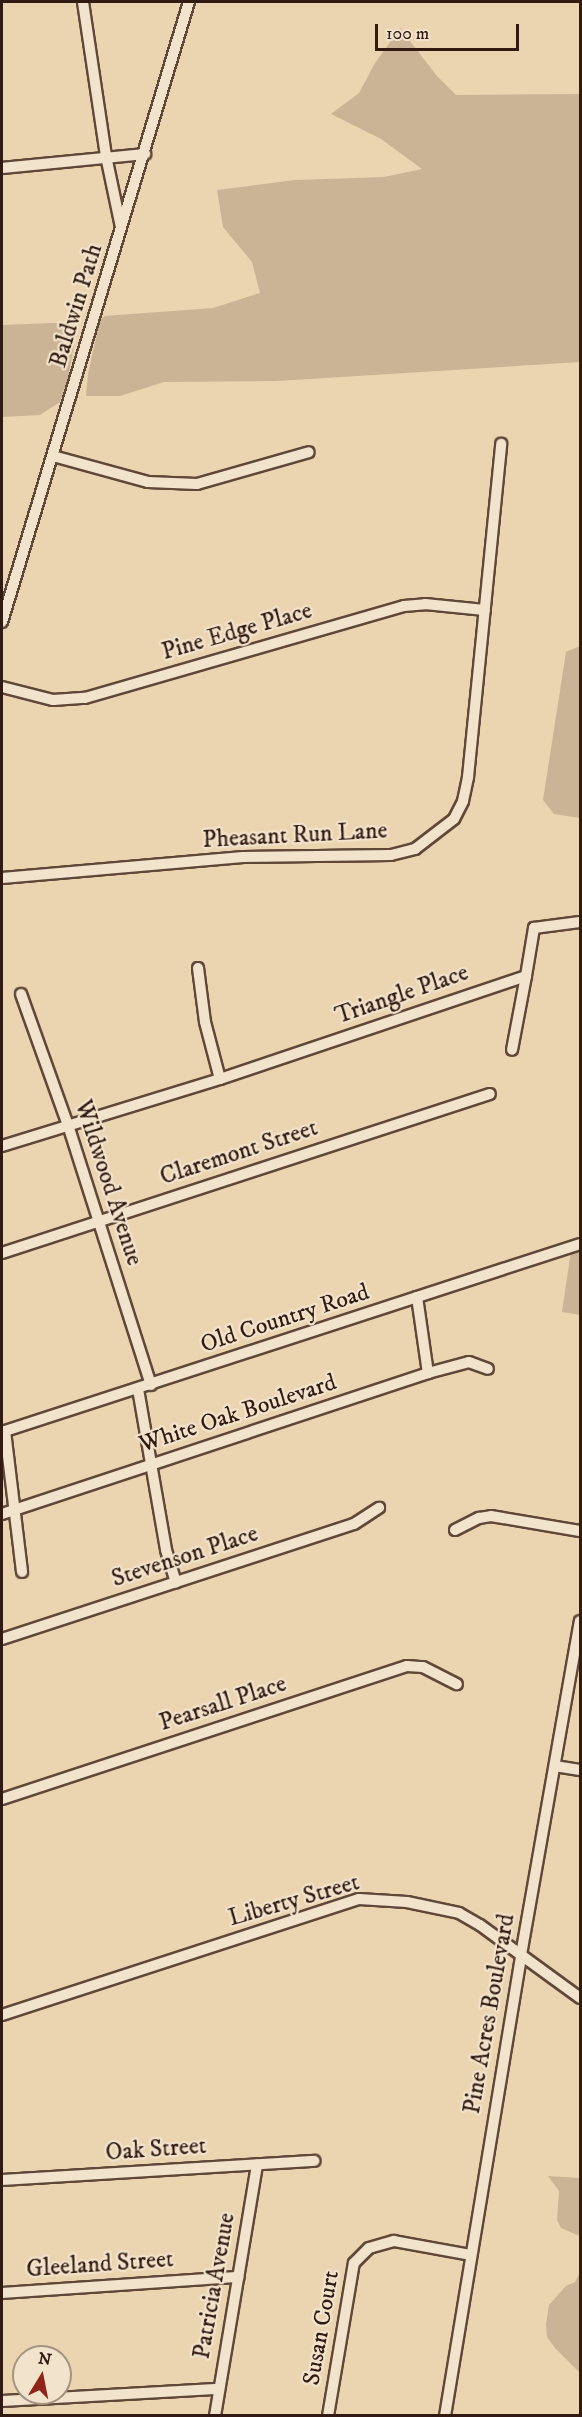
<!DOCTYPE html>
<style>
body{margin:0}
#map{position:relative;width:582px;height:2417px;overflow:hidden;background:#ebd4b0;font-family:"IM FELL DW Pica",serif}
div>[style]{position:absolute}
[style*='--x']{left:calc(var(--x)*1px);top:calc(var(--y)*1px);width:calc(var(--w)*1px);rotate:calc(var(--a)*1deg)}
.green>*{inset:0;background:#cbb495}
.roads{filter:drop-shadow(2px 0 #604839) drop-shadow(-2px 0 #604839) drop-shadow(0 2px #604839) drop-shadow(0 -2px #604839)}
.minor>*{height:10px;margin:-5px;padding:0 5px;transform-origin:5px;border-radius:5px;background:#f2e3cc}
span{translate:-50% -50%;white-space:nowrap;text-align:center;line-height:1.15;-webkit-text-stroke:4.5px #f2e3cc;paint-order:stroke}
.street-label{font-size:24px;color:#311a11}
.frame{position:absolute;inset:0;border:3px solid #311a11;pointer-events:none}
.north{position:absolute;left:12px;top:2345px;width:60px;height:60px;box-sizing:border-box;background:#f2e3cc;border:2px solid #a59381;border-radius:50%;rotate:10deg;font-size:16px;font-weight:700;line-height:24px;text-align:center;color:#311a11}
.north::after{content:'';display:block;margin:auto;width:21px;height:27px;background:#8f2418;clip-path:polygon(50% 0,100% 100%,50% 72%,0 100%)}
.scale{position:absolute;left:375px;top:24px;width:144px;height:27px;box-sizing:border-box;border:3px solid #311a11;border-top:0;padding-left:8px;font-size:18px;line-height:21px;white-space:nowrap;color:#311a11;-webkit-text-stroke:4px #f2e3cc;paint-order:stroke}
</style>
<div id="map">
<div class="green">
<div style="clip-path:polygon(400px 28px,437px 76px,456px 95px,580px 94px,580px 362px,277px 381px,164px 382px,120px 396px,86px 396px,88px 374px,100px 320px,105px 316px,213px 308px,260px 293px,252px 262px,223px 227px,217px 190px,295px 180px,384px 177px,422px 169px,381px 139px,331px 114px,359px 93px,375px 63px)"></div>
<div style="clip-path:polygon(53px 323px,78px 324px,68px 378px,60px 402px,40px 415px,2px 417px,2px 325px)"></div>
<div style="clip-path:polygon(580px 646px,580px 818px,554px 814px,543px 800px,566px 652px)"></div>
<div style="clip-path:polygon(580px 1248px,580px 1315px,562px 1312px,571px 1251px)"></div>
<div style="clip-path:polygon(548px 2176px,580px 2178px,580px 2236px,561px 2228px,557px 2220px,559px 2191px)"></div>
<div style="clip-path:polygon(580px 2272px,580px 2373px,555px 2348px,547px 2337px,546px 2324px,549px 2305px,566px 2286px,575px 2282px)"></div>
</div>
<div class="roads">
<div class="minor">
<div style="--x:83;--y:2;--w:156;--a:81.5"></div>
<div style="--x:106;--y:156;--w:73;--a:78.1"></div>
<div style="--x:2;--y:168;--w:144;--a:-5.6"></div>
<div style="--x:53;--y:456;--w:98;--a:15.3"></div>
<div style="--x:148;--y:482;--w:49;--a:2.3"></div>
<div style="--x:197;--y:484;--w:116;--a:-15.9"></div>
<div style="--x:2;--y:622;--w:648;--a:-73.22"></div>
<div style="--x:2;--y:687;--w:53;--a:14.3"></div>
<div style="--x:53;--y:700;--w:32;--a:-4"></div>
<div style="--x:85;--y:698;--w:332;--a:-16.1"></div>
<div style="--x:404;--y:606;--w:21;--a:-5"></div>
<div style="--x:425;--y:604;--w:60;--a:5.7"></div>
<div style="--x:2;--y:878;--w:242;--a:-5"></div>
<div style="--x:243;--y:857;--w:148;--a:-0.8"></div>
<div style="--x:391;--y:855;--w:25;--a:-14"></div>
<div style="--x:415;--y:849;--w:49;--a:-37.6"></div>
<div style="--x:454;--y:819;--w:20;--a:-63"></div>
<div style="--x:463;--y:801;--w:25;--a:-78"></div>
<div style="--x:468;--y:777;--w:335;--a:-84.3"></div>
<div style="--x:198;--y:968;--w:54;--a:82.6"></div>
<div style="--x:205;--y:1022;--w:59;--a:75.3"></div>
<div style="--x:526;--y:976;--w:49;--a:-80.5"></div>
<div style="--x:534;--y:928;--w:46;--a:-7.4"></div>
<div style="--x:21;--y:994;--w:139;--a:70.3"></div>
<div style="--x:68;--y:1125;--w:273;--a:72.3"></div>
<div style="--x:2;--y:1146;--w:228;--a:-17.1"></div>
<div style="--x:220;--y:1079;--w:323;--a:-18.6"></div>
<div style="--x:526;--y:976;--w:75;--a:100.7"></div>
<div style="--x:2;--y:1253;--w:513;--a:-18.05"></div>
<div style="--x:417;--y:1297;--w:77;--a:81.8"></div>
<div style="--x:138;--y:1389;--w:163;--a:80.1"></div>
<div style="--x:166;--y:1550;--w:34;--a:73"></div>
<div style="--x:5;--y:1431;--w:142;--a:83.1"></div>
<div style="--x:2;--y:1432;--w:608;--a:-18.02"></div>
<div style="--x:2;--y:1514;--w:449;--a:-18.3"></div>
<div style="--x:428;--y:1373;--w:42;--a:-15"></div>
<div style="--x:469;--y:1362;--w:20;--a:20"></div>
<div style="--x:455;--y:1530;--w:27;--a:-27"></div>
<div style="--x:479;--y:1518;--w:12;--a:-9"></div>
<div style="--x:491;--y:1516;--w:90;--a:9.6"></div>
<div style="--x:2;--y:1639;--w:370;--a:-18.1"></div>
<div style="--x:354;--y:1524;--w:30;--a:-33"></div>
<div style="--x:555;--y:1766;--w:25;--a:9"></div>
<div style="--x:2;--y:1799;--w:426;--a:-18.2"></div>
<div style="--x:407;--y:1666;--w:16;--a:4"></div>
<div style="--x:423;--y:1667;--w:38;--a:27"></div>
<div style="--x:2;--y:2015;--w:375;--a:-18"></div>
<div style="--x:359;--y:1899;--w:48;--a:3.6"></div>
<div style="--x:407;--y:1902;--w:53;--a:11.9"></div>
<div style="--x:459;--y:1913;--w:24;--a:30"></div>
<div style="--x:480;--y:1925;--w:124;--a:36.1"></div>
<div style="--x:2;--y:2180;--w:313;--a:-3.5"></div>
<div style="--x:2;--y:2293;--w:237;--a:-3.9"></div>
<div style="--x:2;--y:2401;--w:217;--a:-3.2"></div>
<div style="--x:215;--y:2416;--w:255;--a:-80.5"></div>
<div style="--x:328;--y:2416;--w:155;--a:-80.4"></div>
<div style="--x:354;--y:2263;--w:21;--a:-45"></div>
<div style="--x:369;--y:2248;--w:26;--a:-16"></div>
<div style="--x:394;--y:2241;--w:78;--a:10.3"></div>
<div style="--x:445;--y:2416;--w:467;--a:-80.6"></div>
<div style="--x:521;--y:1955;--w:339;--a:-80"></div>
</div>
</div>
<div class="street-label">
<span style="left:77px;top:306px;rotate:-73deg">Baldwin Path</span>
<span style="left:237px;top:632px;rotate:-16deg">Pine Edge Place</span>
<span style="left:295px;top:836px;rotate:-3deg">Pheasant Run Lane</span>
<span style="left:402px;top:995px;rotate:-19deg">Triangle Place</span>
<span style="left:239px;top:1153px;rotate:-18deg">Claremont Street</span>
<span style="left:108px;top:1183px;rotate:72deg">Wildwood Avenue</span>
<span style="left:285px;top:1319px;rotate:-18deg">Old Country Road</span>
<span style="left:238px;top:1414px;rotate:-18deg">White Oak Boulevard</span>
<span style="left:185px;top:1557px;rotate:-18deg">Stevenson Place</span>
<span style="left:223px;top:1704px;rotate:-18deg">Pearsall Place</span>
<span style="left:294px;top:1901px;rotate:-16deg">Liberty Street</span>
<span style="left:490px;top:2014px;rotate:-80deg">Pine Acres Boulevard</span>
<span style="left:156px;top:2150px;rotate:-4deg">Oak Street</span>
<span style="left:100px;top:2265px;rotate:-4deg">Gleeland Street</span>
<span style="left:215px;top:2286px;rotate:-80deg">Patricia Avenue</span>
<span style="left:322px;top:2328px;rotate:-80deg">Susan Court</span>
</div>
<div class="frame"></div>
<div class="north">N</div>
<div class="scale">100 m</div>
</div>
